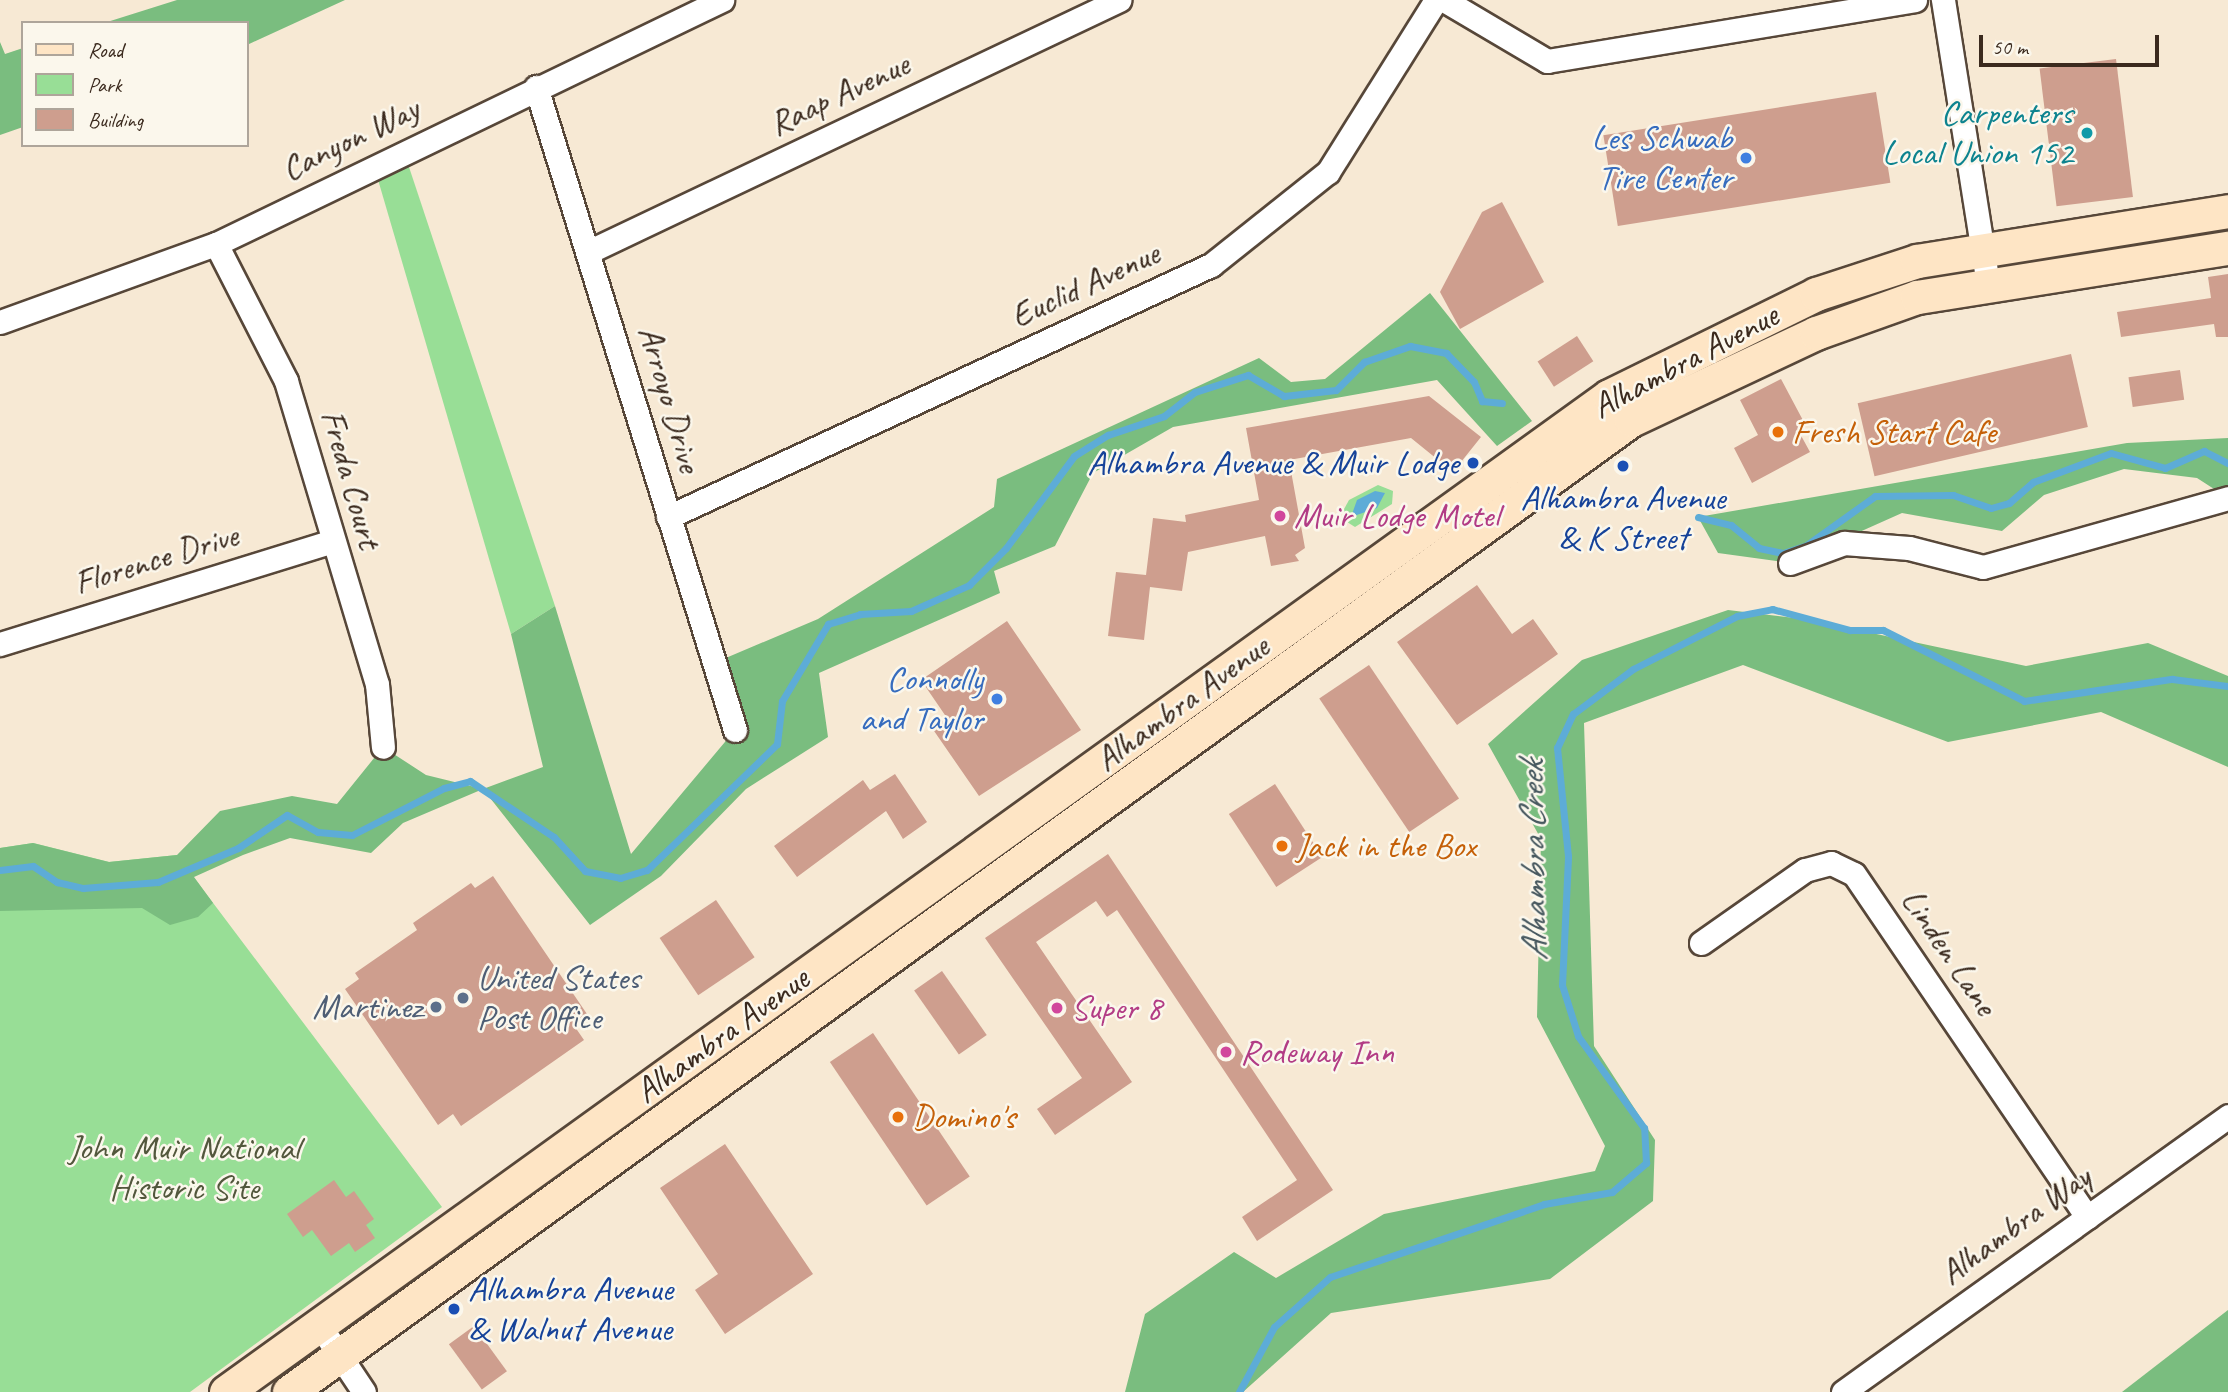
<!DOCTYPE html>
<style>
body{margin:0}
#map{position:relative;width:2228px;height:1392px;overflow:hidden;background:#f7e9d4;font-family:Caveat,sans-serif}
div>[style]{position:absolute}
[style*='--x']{left:calc(var(--x)*1px);top:calc(var(--y)*1px);width:calc(var(--w)*1px);rotate:calc(var(--a)*1deg)}
.green>*{inset:0;background:#98de96}
.forest>*{inset:0;background:#7abd7f}
.water>*{inset:0;background:#5dacd7}
.stream>*{height:7px;margin:-3.5px;padding:0 3.5px;transform-origin:3.5px;border-radius:3.5px;background:#5dacd7}
.building>*{inset:0;background:#ce9e8e;transform-origin:0 0}
.roads{filter:drop-shadow(2px 0 #574739) drop-shadow(-2px 0 #574739) drop-shadow(0 2px #574739) drop-shadow(0 -2px #574739)}
.minor>*{height:23px;margin:-11.5px;padding:0 11.5px;transform-origin:11.5px;border-radius:11.5px;background:#fff}
.secondary>*{height:33px;margin:-16.5px;padding:0 16.5px;transform-origin:16.5px;border-radius:16.5px;background:#fee5c5}
.dots>*{width:19px;height:19px;translate:-50% -50%;box-sizing:border-box;border:4px solid #fbf7ec;border-radius:50%}
span{translate:-50% -50%;white-space:nowrap;text-align:center;line-height:1.15;-webkit-text-stroke:5px #fbf7ec;paint-order:stroke}
.street-label{font-size:35px;color:#3b2a1e}
.culture-label{font-size:35px;color:#0d838f}
.right{translate:-100% -50%;text-align:right}
.shop-label{font-size:35px;color:#366cbe}
.food-label{font-size:35px;color:#c56008}
.left{translate:0 -50%;text-align:left}
.transit-label{font-size:35px;color:#164399}
.hotel-label{font-size:35px;color:#b23c85}
.service-label{font-size:35px;color:#4e5e75}
.park-label{font-size:35px;color:#52573c}
.water-label{font-size:37px;color:#47585f;font-style:italic}
.legend{position:absolute;left:21px;top:21px;width:228px;height:126px;box-sizing:border-box;background:#fbf7ec;border:2px solid #aea59a;margin:0;padding:9px 12px;list-style:none;font-size:21px;color:#3b2a1e}
.legend li{display:flex;align-items:center;gap:14px;height:35px}
.legend b{width:35px;border:2px solid #aea59a}
.scale{position:absolute;left:1979px;top:35px;width:180px;height:32px;box-sizing:border-box;border:4px solid #3b2a1e;border-top:0;padding-left:9px;font-size:21px;line-height:24px;white-space:nowrap;color:#3b2a1e;-webkit-text-stroke:5px #fbf7ec;paint-order:stroke}
</style>
<div id="map">
<div class="green">
<div style="clip-path:polygon(404px 152px,555px 606px,511px 634px,374px 166px)"></div>
<div style="clip-path:polygon(1378px 485px,1393px 491px,1392px 504px,1355px 527px,1347px 522px,1343px 511px,1349px 500px)"></div>
<div style="clip-path:polygon(33px 843px,109px 862px,177px 855px,442px 1207px,190px 1392px,0 1392px,0 848px)"></div>
</div>
<div class="forest">
<div style="clip-path:polygon(177px 0,345px 0,247px 45px,247px 23px,104px 23px)"></div>
<div style="clip-path:polygon(0 42px,5px 54px,23px 48px,23px 127px,0 135px)"></div>
<div style="clip-path:polygon(1430px 293px,1532px 421px,1497px 446px,1437px 380px,1173px 427px,1093px 473px,1055px 546px,994px 571px,1000px 593px,819px 673px,828px 737px,746px 789px,661px 876px,590px 925px,483px 789px,403px 823px,371px 853px,290px 838px,243px 855px,194px 877px,213px 903px,198px 917px,170px 925px,142px 908px,0 911px,0 848px,33px 843px,109px 862px,177px 855px,220px 811px,292px 796px,337px 804px,383px 747px,426px 775px,483px 789px,543px 767px,511px 634px,555px 606px,631px 854px,735px 730px,714px 663px,818px 619px,994px 507px,997px 479px,1259px 358px,1291px 382px,1325px 379px)"></div>
<div style="clip-path:polygon(2228px 438px,2228px 498px,2197px 478px,2124px 469px,2044px 495px,2002px 531px,1902px 513px,1790px 563px,1718px 553px,1698px 517px,2127px 443px)"></div>
<div style="clip-path:polygon(1728px 610px,1811px 620px,2026px 666px,2148px 643px,2228px 676px,2228px 767px,2101px 712px,1948px 742px,1743px 665px,1584px 723px,1594px 1046px,1655px 1140px,1653px 1201px,1550px 1279px,1331px 1313px,1243px 1392px,1125px 1392px,1145px 1314px,1234px 1252px,1276px 1278px,1384px 1214px,1595px 1171px,1605px 1146px,1537px 1017px,1541px 839px,1488px 744px,1582px 660px)"></div>
<div style="clip-path:polygon(2228px 1310px,2228px 1392px,2122px 1392px)"></div>
</div>
<div class="water">
<div style="clip-path:polygon(1375px 491px,1385px 493px,1377px 508px,1351px 517px,1357px 500px)"></div>
</div>
<div class="stream">
<div style="--x:1698;--y:517;--w:34;--a:14"></div>
<div style="--x:1731;--y:525;--w:36;--a:39"></div>
<div style="--x:1759;--y:548;--w:25;--a:12"></div>
<div style="--x:1783;--y:553;--w:23;--a:-18"></div>
<div style="--x:1805;--y:546;--w:86;--a:-35.5"></div>
<div style="--x:1875;--y:496;--w:78;--a:-0.7"></div>
<div style="--x:1953;--y:495;--w:40;--a:18.9"></div>
<div style="--x:1991;--y:508;--w:19;--a:-16"></div>
<div style="--x:2009;--y:503;--w:32;--a:-41"></div>
<div style="--x:2033;--y:482;--w:83;--a:-20.4"></div>
<div style="--x:2111;--y:453;--w:56;--a:15.5"></div>
<div style="--x:2165;--y:468;--w:43;--a:-23.6"></div>
<div style="--x:2204;--y:451;--w:27;--a:27"></div>
<div style="--x:0;--y:870;--w:33;--a:-7"></div>
<div style="--x:33;--y:866;--w:29;--a:34"></div>
<div style="--x:57;--y:882;--w:27;--a:13"></div>
<div style="--x:83;--y:888;--w:75;--a:-4.6"></div>
<div style="--x:158;--y:882;--w:87;--a:-23"></div>
<div style="--x:238;--y:848;--w:59;--a:-34"></div>
<div style="--x:287;--y:815;--w:35;--a:29"></div>
<div style="--x:318;--y:832;--w:34;--a:5"></div>
<div style="--x:352;--y:835;--w:103;--a:-27.1"></div>
<div style="--x:444;--y:788;--w:27;--a:-15"></div>
<div style="--x:470;--y:781;--w:101;--a:33.7"></div>
<div style="--x:554;--y:837;--w:46;--a:47.6"></div>
<div style="--x:585;--y:871;--w:36;--a:11"></div>
<div style="--x:620;--y:878;--w:28;--a:-17"></div>
<div style="--x:647;--y:870;--w:181;--a:-44.1"></div>
<div style="--x:777;--y:744;--w:43;--a:-83.4"></div>
<div style="--x:782;--y:701;--w:90;--a:-59.1"></div>
<div style="--x:828;--y:624;--w:34;--a:-17"></div>
<div style="--x:860;--y:614;--w:51;--a:-3.4"></div>
<div style="--x:911;--y:611;--w:64;--a:-24.1"></div>
<div style="--x:969;--y:585;--w:52;--a:-45"></div>
<div style="--x:1006;--y:548;--w:114;--a:-53.5"></div>
<div style="--x:1074;--y:456;--w:40;--a:-32"></div>
<div style="--x:1108;--y:435;--w:59;--a:-18.7"></div>
<div style="--x:1164;--y:416;--w:39;--a:-38"></div>
<div style="--x:1195;--y:392;--w:56;--a:-17.8"></div>
<div style="--x:1248;--y:375;--w:42;--a:30.3"></div>
<div style="--x:1284;--y:396;--w:52;--a:-6.6"></div>
<div style="--x:1336;--y:390;--w:40;--a:-45"></div>
<div style="--x:1364;--y:362;--w:49;--a:-19.2"></div>
<div style="--x:1410;--y:346;--w:37;--a:11"></div>
<div style="--x:1446;--y:353;--w:40;--a:46"></div>
<div style="--x:1474;--y:382;--w:21;--a:67"></div>
<div style="--x:1482;--y:401;--w:20;--a:6"></div>
<div style="--x:1239;--y:1392;--w:74;--a:-61.7"></div>
<div style="--x:1274;--y:1327;--w:75;--a:-41.8"></div>
<div style="--x:1330;--y:1277;--w:226;--a:-18.8"></div>
<div style="--x:1544;--y:1204;--w:69;--a:-10"></div>
<div style="--x:1612;--y:1192;--w:45;--a:-40.5"></div>
<div style="--x:1646;--y:1163;--w:35;--a:-93"></div>
<div style="--x:1644;--y:1128;--w:113;--a:-125.7"></div>
<div style="--x:1578;--y:1036;--w:53;--a:-107.4"></div>
<div style="--x:1562;--y:985;--w:129;--a:-87.3"></div>
<div style="--x:1568;--y:856;--w:109;--a:-95.8"></div>
<div style="--x:1557;--y:748;--w:38;--a:-65"></div>
<div style="--x:1573;--y:714;--w:75;--a:-36.9"></div>
<div style="--x:1633;--y:669;--w:117;--a:-27"></div>
<div style="--x:1737;--y:616;--w:36;--a:-11"></div>
<div style="--x:1772;--y:609;--w:81;--a:15.1"></div>
<div style="--x:1850;--y:630;--w:33;--a:0"></div>
<div style="--x:1883;--y:630;--w:158;--a:26.7"></div>
<div style="--x:2024;--y:701;--w:150;--a:-8.5"></div>
<div style="--x:2172;--y:679;--w:56;--a:7.1"></div>
</div>
<div class="building">
<div style="left:2116px;top:59px;width:139px;height:77px;rotate:83deg"></div>
<div style="left:1876px;top:92px;width:92px;height:276px;rotate:81deg"></div>
<div style="clip-path:polygon(1502px 202px,1544px 282px,1460px 329px,1440px 292px,1482px 212px)"></div>
<div style="clip-path:polygon(2228px 274px,2228px 337px,2216px 337px,2214px 324px,2121px 337px,2117px 312px,2211px 298px,2208px 277px)"></div>
<div style="left:1577px;top:336px;width:30px;height:47px;rotate:57deg"></div>
<div style="left:2071px;top:354px;width:75px;height:219px;rotate:77deg"></div>
<div style="left:2180px;top:370px;width:30px;height:52px;rotate:82deg"></div>
<div style="clip-path:polygon(1781px 379px,1806px 426px,1798px 430px,1810px 452px,1752px 483px,1734px 448px,1758px 435px,1740px 400px)"></div>
<div style="clip-path:polygon(1429px 396px,1481px 437px,1453px 472px,1411px 438px,1289px 460px,1305px 548px,1295px 555px,1299px 561px,1271px 566px,1265px 536px,1188px 552px,1182px 591px,1150px 587px,1144px 640px,1108px 636px,1116px 572px,1146px 575px,1153px 518px,1186px 522px,1185px 515px,1259px 500px,1246px 428px)"></div>
<div style="clip-path:polygon(1477px 585px,1512px 634px,1533px 619px,1558px 654px,1457px 725px,1397px 642px)"></div>
<div style="clip-path:polygon(1007px 621px,1081px 730px,979px 796px,932px 728px,947px 718px,921px 680px)"></div>
<div style="left:1369px;top:665px;width:161px;height:60px;rotate:56deg"></div>
<div style="clip-path:polygon(895px 774px,927px 822px,903px 839px,886px 811px,797px 877px,774px 846px,863px 780px,870px 790px)"></div>
<div style="left:1275px;top:784px;width:87px;height:55px;rotate:57deg"></div>
<div style="clip-path:polygon(1108px 854px,1333px 1190px,1257px 1241px,1242px 1217px,1297px 1180px,1117px 910px,1107px 917px,1096px 901px,1036px 942px,1132px 1082px,1055px 1135px,1037px 1109px,1082px 1078px,985px 938px)"></div>
<div style="clip-path:polygon(493px 876px,589px 1017px,575px 1027px,584px 1040px,461px 1126px,453px 1114px,438px 1125px,345px 989px,359px 979px,355px 973px,417px 930px,413px 923px,471px 883px,475px 888px)"></div>
<div style="left:716px;top:900px;width:69px;height:68px;rotate:56deg"></div>
<div style="left:942px;top:971px;width:78px;height:34px;rotate:55deg"></div>
<div style="left:873px;top:1033px;width:173px;height:52px;rotate:56deg"></div>
<div style="clip-path:polygon(725px 1144px,813px 1274px,725px 1334px,695px 1290px,718px 1274px,660px 1188px)"></div>
<div style="clip-path:polygon(334px 1180px,346px 1197px,354px 1191px,374px 1219px,366px 1225px,375px 1238px,355px 1252px,349px 1243px,331px 1256px,312px 1230px,303px 1237px,287px 1214px)"></div>
<div style="left:474px;top:1326px;width:56px;height:31px;rotate:54deg"></div>
</div>
<div class="roads">
<div class="minor">
<div style="--x:1444;--y:0;--w:120;--a:30.6"></div>
<div style="--x:1547;--y:61;--w:373;--a:-9.4"></div>
<div style="--x:1943;--y:0;--w:287;--a:81"></div>
<div style="--x:536;--y:87;--w:673;--a:72.8"></div>
<div style="--x:216;--y:244;--w:154;--a:62.9"></div>
<div style="--x:286;--y:381;--w:316;--a:73.3"></div>
<div style="--x:377;--y:684;--w:63;--a:84.6"></div>
<div style="--x:590;--y:251;--w:586;--a:-25.38"></div>
<div style="--x:0;--y:322;--w:230;--a:-19.9"></div>
<div style="--x:216;--y:244;--w:562;--a:-25.74"></div>
<div style="--x:668;--y:517;--w:599;--a:-24.9"></div>
<div style="--x:1211;--y:265;--w:149;--a:-38.5"></div>
<div style="--x:1328;--y:172;--w:203;--a:-57.9"></div>
<div style="--x:1790;--y:563;--w:58;--a:-20.3"></div>
<div style="--x:1844;--y:543;--w:65;--a:4.4"></div>
<div style="--x:1909;--y:548;--w:76;--a:14.4"></div>
<div style="--x:1983;--y:567;--w:255;--a:-15.7"></div>
<div style="--x:0;--y:644;--w:348;--a:-17.2"></div>
<div style="--x:1701;--y:943;--w:127;--a:-35.1"></div>
<div style="--x:1805;--y:870;--w:27;--a:-15"></div>
<div style="--x:1831;--y:863;--w:25;--a:26"></div>
<div style="--x:1854;--y:874;--w:415;--a:55.8"></div>
<div style="--x:320;--y:1326;--w:79;--a:56.3"></div>
<div style="--x:1843;--y:1392;--w:474;--a:-35.6"></div>
</div>
<div class="secondary">
<div style="--x:226;--y:1392;--w:1704;--a:-35.76"></div>
<div style="--x:1609;--y:396;--w:231;--a:-26.2"></div>
<div style="--x:1816;--y:294;--w:106;--a:-18.1"></div>
<div style="--x:1917;--y:261;--w:315;--a:-9.1"></div>
<div style="--x:289;--y:1392;--w:1657;--a:-35.92"></div>
<div style="--x:1631;--y:420;--w:204;--a:-25.2"></div>
<div style="--x:1816;--y:333;--w:107;--a:-19.6"></div>
<div style="--x:1917;--y:297;--w:315;--a:-9"></div>
</div>
</div>
<div class="dots">
<div style="left:2087px;top:133px;background:#0f9aa8"></div>
<div style="left:1746px;top:158px;background:#3f7fe0"></div>
<div style="left:1778px;top:432px;background:#e8710a"></div>
<div style="left:1473px;top:463px;background:#1a4fb4"></div>
<div style="left:1623px;top:466px;background:#1a4fb4"></div>
<div style="left:1280px;top:516px;background:#d1479c"></div>
<div style="left:997px;top:699px;background:#3f7fe0"></div>
<div style="left:1282px;top:846px;background:#e8710a"></div>
<div style="left:463px;top:998px;background:#5c6f8a"></div>
<div style="left:436px;top:1007px;background:#5c6f8a"></div>
<div style="left:1057px;top:1008px;background:#d1479c"></div>
<div style="left:1226px;top:1052px;background:#d1479c"></div>
<div style="left:898px;top:1117px;background:#e8710a"></div>
<div style="left:454px;top:1309px;background:#1a4fb4"></div>
</div>
<div class="street-label">
<span style="left:839px;top:94px;rotate:-25deg">Raap Avenue</span>
<span style="left:350px;top:139px;rotate:-26deg">Canyon Way</span>
<span style="left:1085px;top:285px;rotate:-25deg">Euclid Avenue</span>
<span style="left:1685px;top:361px;rotate:-28deg">Alhambra Avenue</span>
<span style="left:670px;top:399px;rotate:74deg">Arroyo Drive</span>
<span style="left:351px;top:479px;rotate:74deg">Freda Court</span>
<span style="left:156px;top:559px;rotate:-17deg">Florence Drive</span>
<span style="left:1182px;top:703px;rotate:-36deg">Alhambra Avenue</span>
<span style="left:1949px;top:952px;rotate:56deg">Linden Lane</span>
<span style="left:722px;top:1035px;rotate:-36deg">Alhambra Avenue</span>
<span style="left:2015px;top:1225px;rotate:-36deg">Alhambra Way</span>
</div>
<div class="culture-label">
<span class="right" style="left:2073px;top:133px">Carpenters<br>Local Union 152</span>
</div>
<div class="shop-label">
<span class="right" style="left:1732px;top:158px">Les Schwab<br>Tire Center</span>
<span class="right" style="left:983px;top:699px">Connolly<br>and Taylor</span>
</div>
<div class="food-label">
<span class="left" style="left:1792px;top:432px">Fresh Start Cafe</span>
<span class="left" style="left:1296px;top:846px">Jack in the Box</span>
<span class="left" style="left:912px;top:1117px">Domino's</span>
</div>
<div class="transit-label">
<span class="right" style="left:1459px;top:463px">Alhambra Avenue &amp; Muir Lodge</span>
<span style="left:1623px;top:518px">Alhambra Avenue<br>&amp; K Street</span>
<span class="left" style="left:468px;top:1309px">Alhambra Avenue<br>&amp; Walnut Avenue</span>
</div>
<div class="hotel-label">
<span class="left" style="left:1294px;top:516px">Muir Lodge Motel</span>
<span class="left" style="left:1071px;top:1008px">Super 8</span>
<span class="left" style="left:1240px;top:1052px">Rodeway Inn</span>
</div>
<div class="service-label">
<span class="left" style="left:477px;top:998px">United States<br>Post Office</span>
<span class="right" style="left:422px;top:1007px">Martinez</span>
</div>
<div class="park-label">
<span style="left:184px;top:1168px">John Muir National<br>Historic Site</span>
</div>
<div class="water-label">
<span style="left:1533px;top:861px;rotate:-91deg">Alhambra Creek</span>
</div>
<ul class="legend">
<li><b style="height:9px;background:#fee5c5"></b>Road</li>
<li><b style="height:19px;background:#98de96"></b>Park</li>
<li><b style="height:19px;background:#ce9e8e"></b>Building</li>
</ul>
<div class="scale">50 m</div>
</div>
